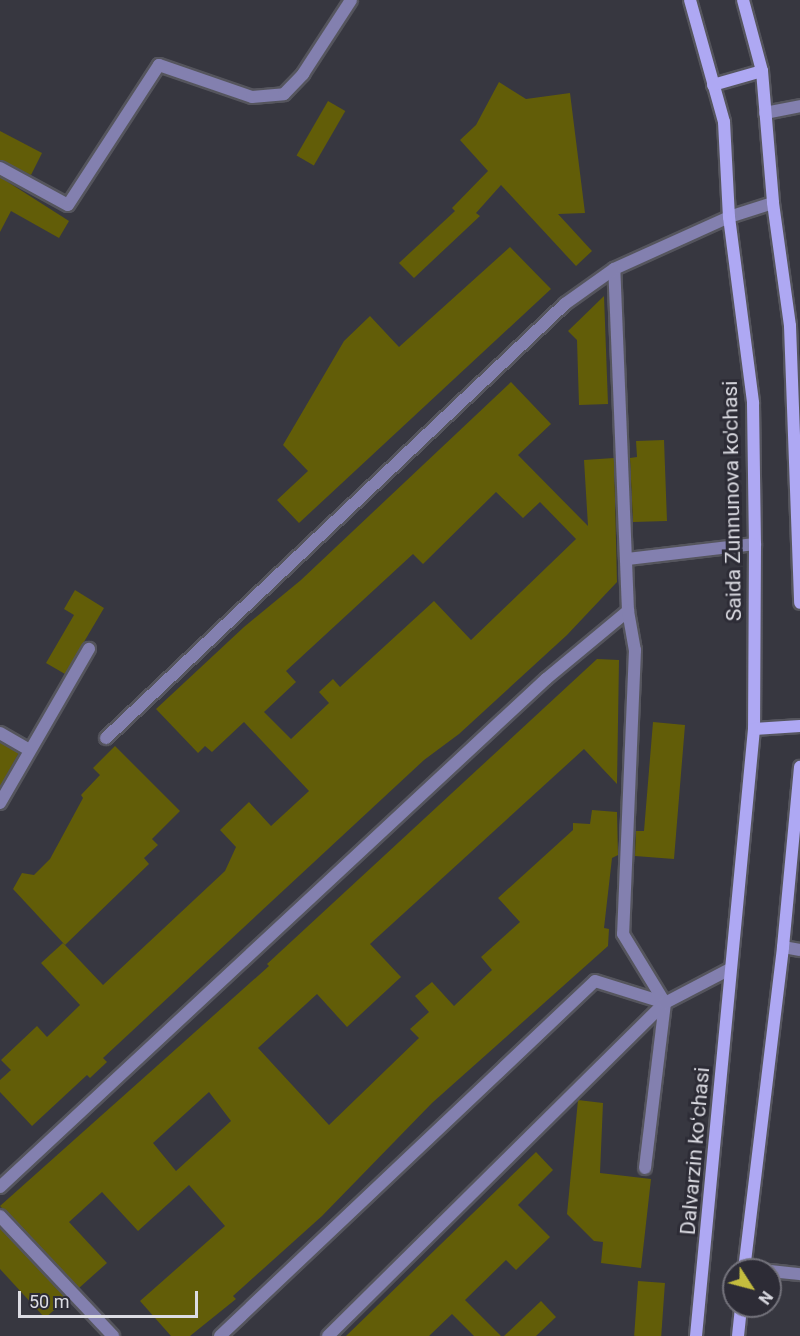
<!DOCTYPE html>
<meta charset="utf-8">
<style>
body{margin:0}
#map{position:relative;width:800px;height:1336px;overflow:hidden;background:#373740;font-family:Roboto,sans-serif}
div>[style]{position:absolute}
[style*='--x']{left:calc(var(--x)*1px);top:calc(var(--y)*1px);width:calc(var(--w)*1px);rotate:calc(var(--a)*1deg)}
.building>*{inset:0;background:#625d08;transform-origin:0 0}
.roads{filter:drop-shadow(2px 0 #55555d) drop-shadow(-2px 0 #55555d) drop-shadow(0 2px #55555d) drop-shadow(0 -2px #55555d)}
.service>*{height:12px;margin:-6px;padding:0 6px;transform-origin:6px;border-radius:6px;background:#8380af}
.minor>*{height:12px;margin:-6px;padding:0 6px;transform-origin:6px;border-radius:6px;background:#8380af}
.secondary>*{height:12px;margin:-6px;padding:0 6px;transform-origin:6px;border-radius:6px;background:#aea8f3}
span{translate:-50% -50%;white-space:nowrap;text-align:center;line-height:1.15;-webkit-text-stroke:6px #2d2c36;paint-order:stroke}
.street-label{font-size:21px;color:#dcdce3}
.north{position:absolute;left:722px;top:1258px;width:60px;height:60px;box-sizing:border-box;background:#2d2c36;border:2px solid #73727b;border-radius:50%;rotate:126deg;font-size:16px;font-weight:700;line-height:24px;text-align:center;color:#dcdce3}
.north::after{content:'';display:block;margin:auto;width:21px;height:27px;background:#c4bd3e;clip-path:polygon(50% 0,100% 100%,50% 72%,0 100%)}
.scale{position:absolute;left:18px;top:1291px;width:180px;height:27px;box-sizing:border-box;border:3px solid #dcdce3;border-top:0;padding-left:8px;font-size:18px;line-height:21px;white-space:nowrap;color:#dcdce3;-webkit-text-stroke:4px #2d2c36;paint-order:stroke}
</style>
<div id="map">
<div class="building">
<div style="clip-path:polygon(499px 82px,526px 99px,570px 93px,585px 213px,558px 214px,592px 251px,576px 266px,501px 185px,476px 213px,480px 216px,414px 278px,399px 263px,455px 211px,452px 208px,488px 171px,460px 140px,476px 125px)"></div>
<div style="left:328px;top:101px;width:20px;height:63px;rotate:30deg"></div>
<div style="clip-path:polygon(0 131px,42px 153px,31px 175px,0 160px)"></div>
<div style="clip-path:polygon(0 177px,69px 221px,59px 238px,11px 211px,0 232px)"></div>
<div style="clip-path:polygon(510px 247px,551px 289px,299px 523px,277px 500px,308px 471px,283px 445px,344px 341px,370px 316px,399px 347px)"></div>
<div style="clip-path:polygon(604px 296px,608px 404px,579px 405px,577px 340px,568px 331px)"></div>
<div style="clip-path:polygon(evenodd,511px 382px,551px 424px,518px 455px,588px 526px,584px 460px,614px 458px,617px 582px,567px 635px,459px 734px,424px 760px,103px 1058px,107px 1062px,90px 1078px,87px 1075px,32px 1126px,0 1092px,0 1080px,11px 1070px,1px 1060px,37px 1026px,47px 1037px,80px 1005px,41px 963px,63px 943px,103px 985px,225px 871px,236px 847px,220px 830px,249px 802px,271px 826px,309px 791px,244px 722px,212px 752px,205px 746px,198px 753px,156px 709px,244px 627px,301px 580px,511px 382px,496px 492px,523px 518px,540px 502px,576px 539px,471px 640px,434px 601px,340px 687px,333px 679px,319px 692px,329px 703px,291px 739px,264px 712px,296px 682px,286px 671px,413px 554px,423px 564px,496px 492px)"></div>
<div style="clip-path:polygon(664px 440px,667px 521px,633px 522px,630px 458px,637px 457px,636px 441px)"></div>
<div style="clip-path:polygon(75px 590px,104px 608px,65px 674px,46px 663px,74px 615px,64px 609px)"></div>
<div style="clip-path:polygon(evenodd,597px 659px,619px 660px,617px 784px,584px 749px,370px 944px,401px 977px,347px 1027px,317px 994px,258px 1048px,329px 1125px,419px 1038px,410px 1029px,429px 1012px,415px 996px,432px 982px,454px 1006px,492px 970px,481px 957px,520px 922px,498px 898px,573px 830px,573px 823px,590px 824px,592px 810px,617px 812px,618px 855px,612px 858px,604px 928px,609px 929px,608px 946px,432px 1103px,322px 1216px,233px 1296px,236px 1299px,190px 1336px,171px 1336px,140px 1301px,225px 1226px,189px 1185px,138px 1231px,102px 1192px,69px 1222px,107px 1263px,79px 1288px,0 1206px,269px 966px,267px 964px,597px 659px,209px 1092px,231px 1121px,176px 1171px,153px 1143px,209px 1092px)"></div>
<div style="clip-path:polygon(653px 722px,685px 725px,674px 859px,635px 856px,636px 831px,644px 831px)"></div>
<div style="clip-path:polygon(0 742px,19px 753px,0 787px)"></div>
<div style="clip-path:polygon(115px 746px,180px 811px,152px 839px,158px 845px,144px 858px,149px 864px,65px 945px,13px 889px,22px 873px,34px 875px,50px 859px,83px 798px,81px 795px,100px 775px,93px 768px)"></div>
<div style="clip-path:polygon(578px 1100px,603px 1103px,600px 1173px,651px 1179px,641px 1268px,601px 1263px,603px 1242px,594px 1241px,567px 1214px)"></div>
<div style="clip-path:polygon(536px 1152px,553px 1170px,518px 1205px,550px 1237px,516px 1270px,506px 1260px,465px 1300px,501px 1336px,474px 1336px,452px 1314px,429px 1336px,346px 1336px)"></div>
<div style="clip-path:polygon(0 1228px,67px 1299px,45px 1318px,0 1269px)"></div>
<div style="left:638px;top:1281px;width:27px;height:55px;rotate:4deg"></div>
<div style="clip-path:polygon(541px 1301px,556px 1317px,536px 1336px,504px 1336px)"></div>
</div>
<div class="roads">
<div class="service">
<div style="--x:765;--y:113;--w:36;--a:-11"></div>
<div style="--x:0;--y:168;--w:77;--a:28.6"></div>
<div style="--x:68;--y:205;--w:167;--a:-57"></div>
<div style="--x:159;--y:65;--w:98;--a:19"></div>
<div style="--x:252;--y:97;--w:32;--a:-5"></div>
<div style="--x:284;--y:94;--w:28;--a:-46"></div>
<div style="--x:303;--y:74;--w:88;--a:-57"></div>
<div style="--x:0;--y:733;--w:34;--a:30"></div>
<div style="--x:0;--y:803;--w:178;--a:-60"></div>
<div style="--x:645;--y:1168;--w:166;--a:-83.1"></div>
</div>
<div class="minor">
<div style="--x:627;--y:559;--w:129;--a:-6.7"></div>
<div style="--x:628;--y:611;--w:342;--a:-92.3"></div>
<div style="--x:614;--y:269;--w:126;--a:-24.3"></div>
<div style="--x:729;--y:217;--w:46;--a:-17.7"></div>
<div style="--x:106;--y:738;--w:632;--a:-43.4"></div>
<div style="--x:565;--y:304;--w:60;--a:-35.5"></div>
<div style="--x:783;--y:947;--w:17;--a:10"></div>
<div style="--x:0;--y:1187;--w:746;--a:-42.94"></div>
<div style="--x:546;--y:679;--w:107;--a:-39.7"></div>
<div style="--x:628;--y:611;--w:40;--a:80"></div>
<div style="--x:635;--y:650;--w:284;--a:92.4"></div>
<div style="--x:623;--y:934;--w:81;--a:58.7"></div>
<div style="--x:0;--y:1216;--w:165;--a:46.7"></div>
<div style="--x:745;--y:1268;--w:20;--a:6"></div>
<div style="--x:770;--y:1271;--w:30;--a:6"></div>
<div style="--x:220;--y:1336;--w:516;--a:-43.43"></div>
<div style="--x:595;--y:981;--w:73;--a:17.4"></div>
<div style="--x:328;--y:1336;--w:474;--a:-44.7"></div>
<div style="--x:665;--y:1003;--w:73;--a:-27.6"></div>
</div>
<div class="secondary">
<div style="--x:690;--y:0;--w:127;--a:74.4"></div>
<div style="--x:724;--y:122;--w:95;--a:87"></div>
<div style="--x:729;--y:217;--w:188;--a:82.6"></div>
<div style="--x:753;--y:403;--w:141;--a:89.2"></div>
<div style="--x:755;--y:544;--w:185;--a:90.3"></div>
<div style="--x:754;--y:729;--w:610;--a:95.46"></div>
<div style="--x:743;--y:0;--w:73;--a:75"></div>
<div style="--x:762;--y:71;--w:132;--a:85.2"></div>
<div style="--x:773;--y:203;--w:124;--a:82.1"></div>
<div style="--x:790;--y:326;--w:277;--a:87.9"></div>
<div style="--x:713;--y:85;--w:51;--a:-15.9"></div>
<div style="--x:754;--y:729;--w:46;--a:-3.7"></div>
<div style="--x:744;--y:1270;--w:325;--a:-83.1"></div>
<div style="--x:783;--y:947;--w:181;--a:-84.6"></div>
<div style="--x:738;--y:1336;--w:30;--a:-84"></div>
</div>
</div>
<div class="street-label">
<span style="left:732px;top:501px;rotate:-91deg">Saida Zunnunova ko'chasi</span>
<span style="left:695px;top:1151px;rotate:-85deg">Dalvarzin koʻchasi</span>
</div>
<div class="north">N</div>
<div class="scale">50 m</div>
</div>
